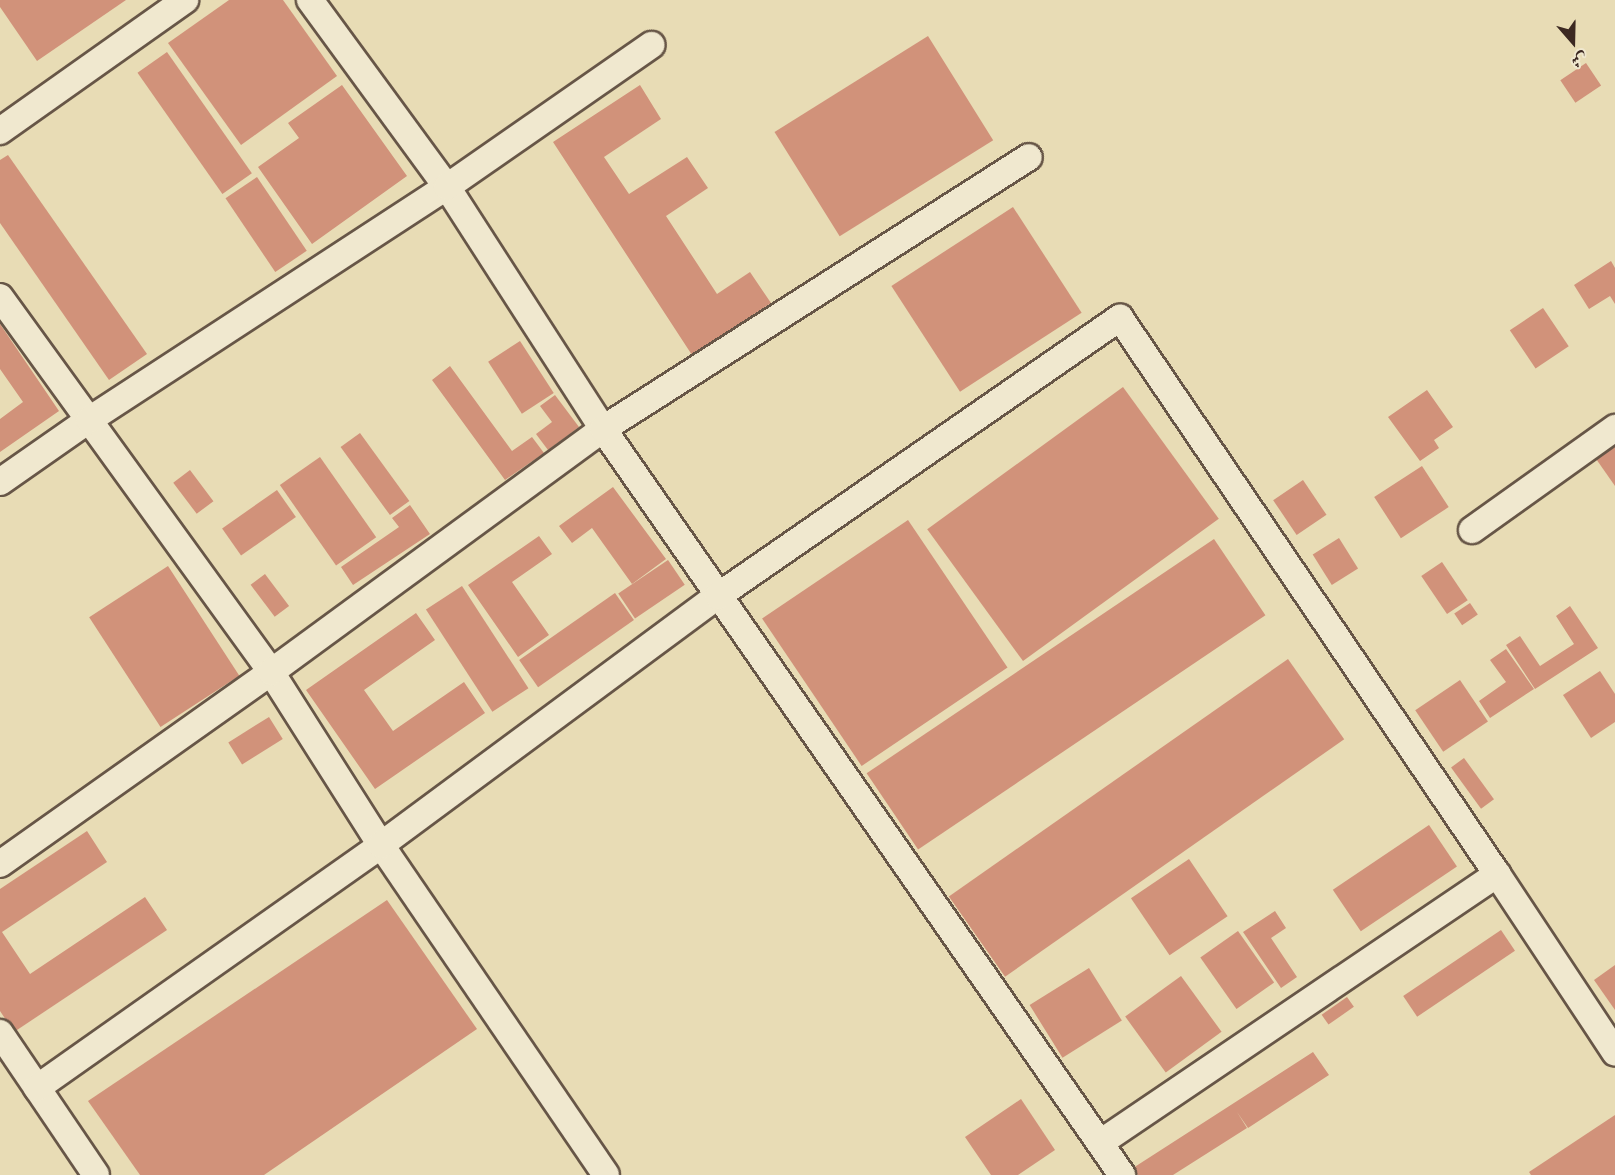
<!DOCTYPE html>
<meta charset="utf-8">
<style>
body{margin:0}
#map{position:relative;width:1615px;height:1175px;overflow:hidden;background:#e8dcb5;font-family:Vollkorn,Amiri,serif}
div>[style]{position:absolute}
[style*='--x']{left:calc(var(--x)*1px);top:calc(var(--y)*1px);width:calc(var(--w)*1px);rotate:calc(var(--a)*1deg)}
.building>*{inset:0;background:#d1927a;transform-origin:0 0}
.roads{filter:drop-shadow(2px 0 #675647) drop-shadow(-2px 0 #675647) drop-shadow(0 2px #675647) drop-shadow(0 -2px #675647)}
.street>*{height:26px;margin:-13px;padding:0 13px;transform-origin:13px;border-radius:13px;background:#f0e8cf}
span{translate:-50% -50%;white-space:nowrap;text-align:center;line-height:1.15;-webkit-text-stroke:5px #f0e8cf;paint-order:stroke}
.north{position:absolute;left:1543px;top:12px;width:60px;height:60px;-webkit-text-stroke:4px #f0e8cf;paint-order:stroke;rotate:160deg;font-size:16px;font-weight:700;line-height:24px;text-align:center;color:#3c2922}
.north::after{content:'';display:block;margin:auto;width:21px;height:27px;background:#3c2922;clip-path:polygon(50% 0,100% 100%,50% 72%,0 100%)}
</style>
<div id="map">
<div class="building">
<div style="clip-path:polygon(0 0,126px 0,37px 61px,0 7px)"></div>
<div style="clip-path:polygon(229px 0,283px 0,337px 76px,241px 145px,168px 43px)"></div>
<div style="left:928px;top:36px;width:123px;height:181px;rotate:58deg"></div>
<div style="left:167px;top:52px;width:148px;height:36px;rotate:55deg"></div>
<div style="left:1586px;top:63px;width:27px;height:31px;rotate:56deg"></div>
<div style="clip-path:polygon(342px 85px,407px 176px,312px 244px,258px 167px,299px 138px,288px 123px)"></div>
<div style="clip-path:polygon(640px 85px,661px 119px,604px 157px,629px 194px,687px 157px,708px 188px,666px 216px,717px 294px,750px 272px,771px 303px,692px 355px,553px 142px)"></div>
<div style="clip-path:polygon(8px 155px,147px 354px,109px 380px,0 223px,0 160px)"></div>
<div style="left:257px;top:177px;width:89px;height:38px;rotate:56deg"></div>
<div style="left:1013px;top:207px;width:126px;height:145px;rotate:57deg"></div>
<div style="clip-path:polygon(1611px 261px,1615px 268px,1615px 304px,1610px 296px,1589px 309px,1574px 285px)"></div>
<div style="left:1543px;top:308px;width:46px;height:40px;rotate:56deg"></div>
<div style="clip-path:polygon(0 324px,59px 411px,0 452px,0 419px,23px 402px,0 369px)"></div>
<div style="left:520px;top:341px;width:62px;height:38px;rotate:57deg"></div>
<div style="clip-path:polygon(450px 366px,512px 451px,532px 437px,544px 453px,505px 480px,432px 380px)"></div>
<div style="left:1123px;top:387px;width:163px;height:242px;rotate:54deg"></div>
<div style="clip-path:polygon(1427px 390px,1453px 427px,1434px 440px,1439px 448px,1420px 461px,1388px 417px)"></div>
<div style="clip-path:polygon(555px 395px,579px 427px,548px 450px,536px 434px,552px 422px,540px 406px)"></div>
<div style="left:360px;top:433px;width:84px;height:24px;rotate:54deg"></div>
<div style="clip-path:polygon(1615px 442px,1615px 486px,1594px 456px)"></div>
<div style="left:320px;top:457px;width:98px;height:49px;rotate:55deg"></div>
<div style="left:1422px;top:466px;width:49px;height:57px;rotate:57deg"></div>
<div style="left:190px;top:470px;width:39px;height:21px;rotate:53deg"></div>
<div style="left:1303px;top:480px;width:42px;height:36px;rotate:56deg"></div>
<div style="clip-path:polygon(613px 487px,666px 559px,632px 584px,592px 528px,572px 543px,559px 526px)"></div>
<div style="left:277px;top:490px;width:33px;height:67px;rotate:55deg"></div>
<div style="clip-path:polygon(410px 505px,430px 534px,353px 585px,341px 567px,399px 527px,392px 518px)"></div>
<div style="left:908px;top:520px;width:178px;height:176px;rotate:56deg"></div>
<div style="clip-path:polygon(539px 536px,552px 554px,512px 582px,549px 635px,518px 657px,468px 585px)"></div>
<div style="left:1339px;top:538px;width:36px;height:31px;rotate:58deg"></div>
<div style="left:1214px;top:539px;width:92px;height:419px;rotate:56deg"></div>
<div style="left:668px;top:560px;width:30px;height:60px;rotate:56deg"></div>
<div style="left:1442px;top:562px;width:46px;height:25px;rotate:56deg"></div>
<div style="left:168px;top:566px;width:131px;height:94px;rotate:57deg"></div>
<div style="left:265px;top:574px;width:40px;height:18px;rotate:53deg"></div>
<div style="left:462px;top:586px;width:122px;height:43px;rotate:57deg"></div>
<div style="left:615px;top:593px;width:33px;height:117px;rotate:55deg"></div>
<div style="left:1470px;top:603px;width:14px;height:19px;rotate:56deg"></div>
<div style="clip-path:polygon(1570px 606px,1598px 648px,1535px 689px,1506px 645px,1520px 636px,1540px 666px,1574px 644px,1556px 616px)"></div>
<div style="clip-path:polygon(416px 613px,435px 640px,364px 690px,393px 731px,464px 682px,485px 713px,375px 789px,306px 690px)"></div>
<div style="clip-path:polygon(1506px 649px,1534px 689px,1490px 718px,1479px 701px,1506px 682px,1490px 660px)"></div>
<div style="left:1288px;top:659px;width:98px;height:414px;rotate:55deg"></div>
<div style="clip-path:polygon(1600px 671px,1615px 694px,1615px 722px,1591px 738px,1563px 695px)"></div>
<div style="left:1460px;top:680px;width:50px;height:54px;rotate:56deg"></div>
<div style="left:269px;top:717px;width:26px;height:48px;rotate:58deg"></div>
<div style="left:1464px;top:758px;width:51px;height:16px;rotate:54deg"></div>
<div style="left:1429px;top:825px;width:50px;height:116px;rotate:56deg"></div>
<div style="clip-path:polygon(87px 831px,107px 862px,2px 932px,30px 974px,145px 897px,167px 930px,14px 1032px,0 1011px,0 889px)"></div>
<div style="left:1189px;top:859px;width:69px;height:70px;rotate:56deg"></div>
<div style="clip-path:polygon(387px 900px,477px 1029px,264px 1175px,140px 1175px,88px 1101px)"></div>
<div style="clip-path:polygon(1275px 911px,1286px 928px,1271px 938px,1297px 977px,1281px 988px,1243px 932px)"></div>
<div style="left:1501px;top:930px;width:25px;height:118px;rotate:56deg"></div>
<div style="left:1238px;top:931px;width:63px;height:46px;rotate:55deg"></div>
<div style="clip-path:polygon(1615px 965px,1615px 1010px,1594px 980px)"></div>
<div style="left:1089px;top:968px;width:62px;height:70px;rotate:58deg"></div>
<div style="left:1181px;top:976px;width:69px;height:69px;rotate:54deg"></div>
<div style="left:1347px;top:997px;width:12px;height:31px;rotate:55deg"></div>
<div style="clip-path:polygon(1313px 1052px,1329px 1075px,1248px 1128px,1237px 1112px,1247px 1128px,1173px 1175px,1138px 1175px,1133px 1168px)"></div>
<div style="clip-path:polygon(1021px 1099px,1055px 1150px,1018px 1175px,991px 1175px,965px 1137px)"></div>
<div style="clip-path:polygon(1615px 1115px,1615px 1175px,1531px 1175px,1529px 1172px)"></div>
</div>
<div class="roads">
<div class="street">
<div style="--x:310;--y:0;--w:232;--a:53.8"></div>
<div style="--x:447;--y:187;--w:288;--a:57.2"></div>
<div style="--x:603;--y:429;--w:909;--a:55.17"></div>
<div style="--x:0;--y:131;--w:227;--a:-35.3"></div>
<div style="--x:0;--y:297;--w:463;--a:54.1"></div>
<div style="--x:271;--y:672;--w:205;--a:57.6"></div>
<div style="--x:381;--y:845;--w:399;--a:55.7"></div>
<div style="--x:0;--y:482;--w:108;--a:-34.9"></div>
<div style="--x:89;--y:420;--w:427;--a:-33.1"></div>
<div style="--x:447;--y:187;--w:249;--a:-34.8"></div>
<div style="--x:1472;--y:530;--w:176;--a:-35.5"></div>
<div style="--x:0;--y:864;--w:332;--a:-35.3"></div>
<div style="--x:271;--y:672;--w:411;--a:-36.2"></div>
<div style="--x:603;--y:429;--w:505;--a:-32.56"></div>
<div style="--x:0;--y:1033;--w:171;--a:55.9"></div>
<div style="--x:37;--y:1088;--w:421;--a:-35.2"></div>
<div style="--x:381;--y:845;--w:419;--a:-36.5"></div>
<div style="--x:718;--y:596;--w:489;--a:-34.7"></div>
<div style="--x:1120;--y:318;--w:672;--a:55.86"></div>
<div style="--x:1497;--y:874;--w:214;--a:56.5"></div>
<div style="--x:1100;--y:1143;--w:480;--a:-34.1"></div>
</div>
</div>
<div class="north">ش</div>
</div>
